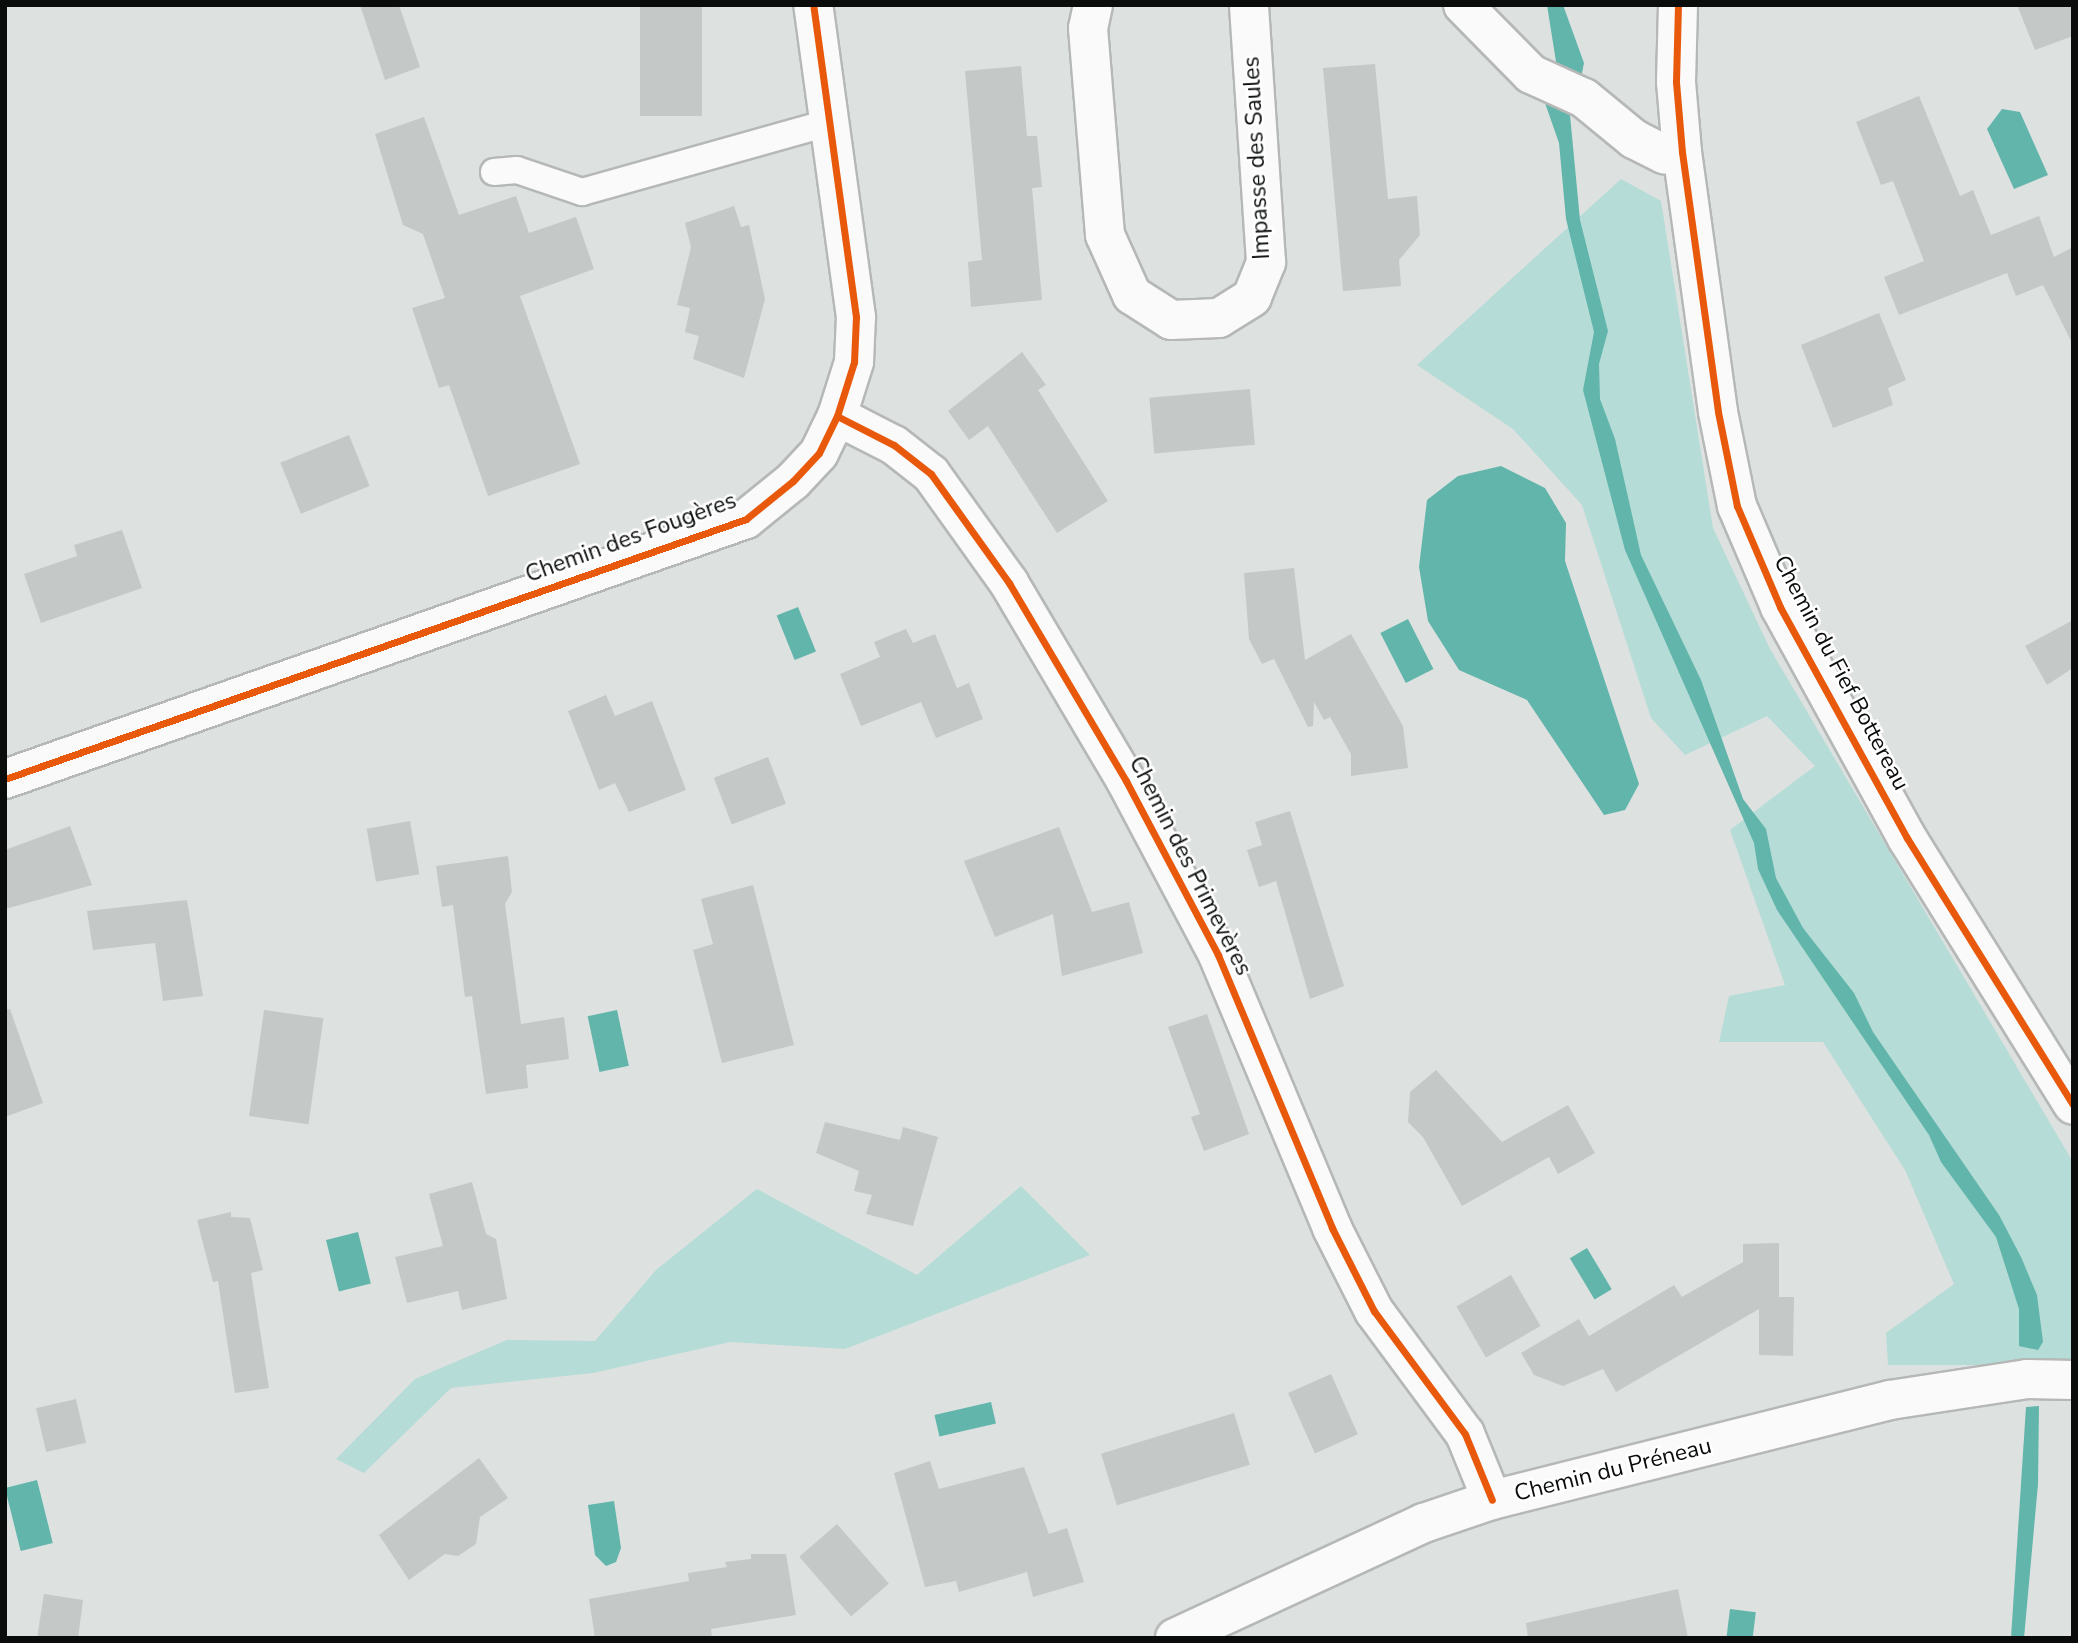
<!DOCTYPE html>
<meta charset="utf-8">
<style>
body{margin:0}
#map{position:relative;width:2078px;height:1643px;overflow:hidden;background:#dde1e0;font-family:"Nunito Sans",sans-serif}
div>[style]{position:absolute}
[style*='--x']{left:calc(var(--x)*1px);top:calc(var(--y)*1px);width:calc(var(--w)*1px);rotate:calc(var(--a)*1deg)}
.green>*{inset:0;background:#b5dcd6}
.water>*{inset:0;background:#61b5ab;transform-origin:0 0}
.building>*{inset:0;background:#c4c8c7;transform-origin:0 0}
.roads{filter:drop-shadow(2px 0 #b5b8b7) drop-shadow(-2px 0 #b5b8b7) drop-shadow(0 2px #b5b8b7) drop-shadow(0 -2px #b5b8b7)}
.lane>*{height:26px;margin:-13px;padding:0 13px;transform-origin:13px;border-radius:13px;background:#fafafa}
.street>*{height:38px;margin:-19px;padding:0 19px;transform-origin:19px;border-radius:19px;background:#fafafa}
.cycleway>*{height:7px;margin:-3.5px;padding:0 3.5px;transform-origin:3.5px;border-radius:3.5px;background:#e8590c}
span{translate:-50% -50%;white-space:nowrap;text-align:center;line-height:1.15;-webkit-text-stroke:5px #fff;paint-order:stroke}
.street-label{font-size:23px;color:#0a0c0c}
.frame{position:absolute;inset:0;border:7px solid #0a0c0c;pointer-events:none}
</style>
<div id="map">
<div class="green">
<div style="clip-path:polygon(1621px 179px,1661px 201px,1713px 528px,1770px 649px,2073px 1162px,2073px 1365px,1888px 1365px,1886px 1333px,1954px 1284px,1905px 1170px,1823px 1042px,1719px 1042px,1729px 996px,1785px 985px,1730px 830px,1815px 766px,1767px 716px,1685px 755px,1651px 718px,1582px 505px,1513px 429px,1417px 365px)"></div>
<div style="clip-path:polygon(1021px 1186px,1090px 1255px,845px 1349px,730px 1342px,593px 1373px,451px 1388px,364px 1473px,336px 1459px,415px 1379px,507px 1340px,595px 1341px,656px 1270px,757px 1189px,917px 1275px)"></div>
</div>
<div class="water">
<div style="clip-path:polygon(1547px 5px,1563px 5px,1584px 63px,1581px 78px,1557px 68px)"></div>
<div style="clip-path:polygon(1545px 103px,1570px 115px,1580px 220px,1608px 331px,1599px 364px,1600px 399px,1615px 439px,1641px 555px,1701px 680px,1743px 799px,1766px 829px,1776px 878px,1803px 928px,1854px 993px,1873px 1032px,1999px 1215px,2021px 1257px,2037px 1295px,2043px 1342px,2038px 1350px,2019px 1346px,2019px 1309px,1996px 1237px,1941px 1162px,1929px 1135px,1777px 910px,1758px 869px,1754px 843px,1625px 550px,1583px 390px,1594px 332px,1566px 219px,1559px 143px)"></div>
<div style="clip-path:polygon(2002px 109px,2020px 112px,2048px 175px,2014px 189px,1987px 129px)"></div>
<div style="clip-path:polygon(1501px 466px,1545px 488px,1566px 523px,1565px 561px,1639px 784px,1625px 810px,1604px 815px,1527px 700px,1459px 670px,1428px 621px,1419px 567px,1427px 500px,1458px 476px)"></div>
<div style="left:798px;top:607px;width:48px;height:23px;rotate:68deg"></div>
<div style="left:1408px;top:619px;width:56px;height:31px;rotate:63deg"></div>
<div style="left:617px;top:1010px;width:57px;height:30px;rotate:78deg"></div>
<div style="left:358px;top:1232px;width:53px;height:33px;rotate:76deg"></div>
<div style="left:1587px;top:1248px;width:48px;height:20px;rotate:59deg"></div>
<div style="left:991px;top:1402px;width:22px;height:58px;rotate:77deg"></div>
<div style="clip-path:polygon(2039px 1406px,2038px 1484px,2024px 1638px,2011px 1638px,2026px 1407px)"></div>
<div style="left:37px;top:1480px;width:65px;height:33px;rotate:76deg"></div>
<div style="clip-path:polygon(614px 1501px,621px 1548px,616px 1562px,606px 1566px,595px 1555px,588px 1505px)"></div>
<div style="left:1730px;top:1609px;width:26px;height:29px;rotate:7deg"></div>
</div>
<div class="building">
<div style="clip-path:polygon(360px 5px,399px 5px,420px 67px,385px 80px)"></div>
<div style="left:640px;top:5px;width:62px;height:111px"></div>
<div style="clip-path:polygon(2017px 5px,2073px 5px,2073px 36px,2035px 50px)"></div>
<div style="clip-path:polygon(1375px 64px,1388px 199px,1417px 196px,1420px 235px,1399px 260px,1401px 286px,1343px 291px,1323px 68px)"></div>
<div style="clip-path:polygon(1021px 66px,1027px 136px,1037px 136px,1042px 187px,1032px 188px,1042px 300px,971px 307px,968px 262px,982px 260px,965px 71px)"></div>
<div style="clip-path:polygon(1919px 96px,1960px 196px,1973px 190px,1991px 235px,2039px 216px,2054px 257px,2073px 247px,2073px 345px,2043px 285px,2016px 296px,2007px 273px,1899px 315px,1884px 277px,1924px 261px,1893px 181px,1881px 185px,1856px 122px)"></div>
<div style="clip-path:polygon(424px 117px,459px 215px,516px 196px,529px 233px,576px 217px,594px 269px,520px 296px,580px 464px,488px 496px,449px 385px,439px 388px,412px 308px,445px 298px,423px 234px,403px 225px,375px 134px)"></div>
<div style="clip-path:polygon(734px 206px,741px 227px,749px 225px,765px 299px,744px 378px,693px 359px,699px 336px,685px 332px,690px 308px,677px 305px,691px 247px,685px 223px)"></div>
<div style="clip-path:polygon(1879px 313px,1906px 380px,1888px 388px,1893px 405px,1833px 428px,1801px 345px)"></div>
<div style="clip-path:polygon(1022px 352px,1046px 385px,1038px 390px,1108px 501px,1057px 533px,988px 426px,969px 440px,948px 411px)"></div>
<div style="left:1250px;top:389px;width:56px;height:101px;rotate:85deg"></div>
<div style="left:349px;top:435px;width:55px;height:74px;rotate:68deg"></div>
<div style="clip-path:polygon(122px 530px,142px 588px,41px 623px,24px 574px,77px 556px,74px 545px)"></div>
<div style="clip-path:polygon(1294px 568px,1305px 660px,1351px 634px,1403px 726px,1408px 768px,1351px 776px,1351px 754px,1330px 717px,1324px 720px,1314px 702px,1313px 726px,1308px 727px,1274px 659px,1262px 664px,1249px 639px,1244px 573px)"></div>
<div style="clip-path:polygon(2073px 620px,2073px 668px,2047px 685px,2025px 646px)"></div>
<div style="clip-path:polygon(906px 629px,913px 643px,935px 634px,957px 688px,969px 683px,983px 719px,936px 738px,921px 702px,861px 726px,840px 674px,880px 657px,874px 642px)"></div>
<div style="clip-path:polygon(606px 695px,615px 716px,652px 701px,686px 790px,629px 812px,615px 783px,599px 790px,568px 711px)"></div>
<div style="left:768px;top:757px;width:50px;height:58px;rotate:69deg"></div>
<div style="clip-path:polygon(1290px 811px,1344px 986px,1310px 999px,1276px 881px,1259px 887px,1247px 850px,1262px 845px,1255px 822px)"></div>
<div style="left:410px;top:821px;width:54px;height:44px;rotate:80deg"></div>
<div style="clip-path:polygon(70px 826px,92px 885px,5px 909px,5px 850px)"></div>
<div style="clip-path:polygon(1059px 827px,1092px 912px,1129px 902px,1143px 953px,1062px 976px,1053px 914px,995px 937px,964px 861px)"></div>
<div style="clip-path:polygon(508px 856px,512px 892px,505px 904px,521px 1024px,564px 1017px,569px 1059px,526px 1065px,528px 1088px,486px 1094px,472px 996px,465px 997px,453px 905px,442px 907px,436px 866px)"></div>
<div style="clip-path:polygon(753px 885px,794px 1045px,722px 1063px,693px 950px,713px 944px,701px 899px)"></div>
<div style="clip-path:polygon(187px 900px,203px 996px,163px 1001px,155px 943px,93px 950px,87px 911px)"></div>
<div style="clip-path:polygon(10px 1009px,43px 1103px,5px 1117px,5px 1010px)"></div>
<div style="left:264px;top:1010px;width:60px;height:107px;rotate:8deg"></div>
<div style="clip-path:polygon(1207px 1014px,1249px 1134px,1204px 1151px,1191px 1117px,1200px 1114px,1168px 1027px)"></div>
<div style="clip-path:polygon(1436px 1070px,1502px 1142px,1568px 1105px,1595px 1153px,1558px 1174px,1549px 1157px,1462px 1206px,1423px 1137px,1408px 1122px,1410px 1092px)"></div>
<div style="clip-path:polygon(825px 1122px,900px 1140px,903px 1127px,938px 1137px,913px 1226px,866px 1214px,872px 1195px,854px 1191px,859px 1171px,816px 1153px)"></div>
<div style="clip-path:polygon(472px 1182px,486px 1234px,496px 1239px,507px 1299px,462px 1310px,458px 1291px,407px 1303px,395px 1257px,443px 1246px,429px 1194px)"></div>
<div style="clip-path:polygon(231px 1212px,231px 1217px,250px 1218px,263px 1270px,251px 1273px,269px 1388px,235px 1393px,218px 1281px,213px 1282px,197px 1220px)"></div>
<div style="clip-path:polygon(1779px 1243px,1779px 1297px,1794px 1297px,1793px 1356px,1759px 1355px,1759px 1309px,1616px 1392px,1603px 1369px,1563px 1386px,1534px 1375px,1521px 1353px,1579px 1319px,1589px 1336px,1674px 1285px,1682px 1297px,1743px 1262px,1743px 1244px)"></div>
<div style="left:1511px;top:1275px;width:59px;height:63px;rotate:60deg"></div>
<div style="left:1331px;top:1374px;width:66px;height:47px;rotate:66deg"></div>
<div style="left:76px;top:1399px;width:45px;height:41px;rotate:77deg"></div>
<div style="left:1234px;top:1413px;width:54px;height:139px;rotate:73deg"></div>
<div style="clip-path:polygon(479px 1458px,508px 1498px,480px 1517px,476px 1544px,458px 1556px,445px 1554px,409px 1580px,379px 1535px)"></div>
<div style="clip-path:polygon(930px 1461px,939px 1489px,1024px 1467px,1049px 1534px,1067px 1528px,1084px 1582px,1033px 1597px,1027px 1572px,959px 1592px,956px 1581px,925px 1587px,894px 1473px)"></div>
<div style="left:837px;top:1524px;width:79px;height:50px;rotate:49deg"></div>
<div style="clip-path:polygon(751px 1554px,786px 1554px,796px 1615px,711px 1629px,712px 1638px,595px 1638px,589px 1599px,689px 1581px,688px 1573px,727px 1567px,725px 1562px,751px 1559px)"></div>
<div style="clip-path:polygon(1678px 1589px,1688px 1638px,1528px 1638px,1526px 1623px)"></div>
<div style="clip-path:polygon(44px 1594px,83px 1600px,78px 1638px,37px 1638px)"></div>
</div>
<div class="roads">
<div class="lane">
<div style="--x:494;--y:172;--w:23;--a:-5"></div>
<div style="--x:517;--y:170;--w:69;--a:18.7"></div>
<div style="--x:582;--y:192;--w:259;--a:-15.7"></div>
</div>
<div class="street">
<div style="--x:1093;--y:5;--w:24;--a:102"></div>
<div style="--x:1088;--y:28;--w:208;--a:85.3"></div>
<div style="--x:1105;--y:235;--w:66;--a:65.8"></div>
<div style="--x:1132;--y:295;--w:46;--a:32.7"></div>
<div style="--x:1171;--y:320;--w:48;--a:-2.4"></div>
<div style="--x:1219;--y:318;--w:39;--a:-32"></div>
<div style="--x:1252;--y:297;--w:38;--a:-68"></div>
<div style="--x:1266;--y:262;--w:258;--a:-93.8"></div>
<div style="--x:1463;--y:5;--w:97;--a:45.4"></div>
<div style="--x:1531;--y:74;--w:58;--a:24.4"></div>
<div style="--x:1584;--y:98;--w:65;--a:39.4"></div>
<div style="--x:1634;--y:139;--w:34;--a:27"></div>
<div style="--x:1664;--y:154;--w:18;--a:-6"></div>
<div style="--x:1678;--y:5;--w:77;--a:91.5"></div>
<div style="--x:1676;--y:82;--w:70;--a:85.1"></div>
<div style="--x:1682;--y:152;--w:262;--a:82.1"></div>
<div style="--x:1718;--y:412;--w:96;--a:78.6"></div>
<div style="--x:1737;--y:506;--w:110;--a:66.9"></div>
<div style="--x:1780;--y:607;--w:264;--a:61.2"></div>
<div style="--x:1907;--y:838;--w:314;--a:58.1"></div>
<div style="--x:837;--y:416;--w:64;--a:27"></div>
<div style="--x:894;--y:445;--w:47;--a:38.1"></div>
<div style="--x:931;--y:474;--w:134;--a:54.4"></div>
<div style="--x:1009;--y:583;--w:230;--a:59.4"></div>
<div style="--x:1126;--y:781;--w:197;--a:62.1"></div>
<div style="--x:1218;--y:955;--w:296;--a:67.3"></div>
<div style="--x:1332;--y:1228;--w:93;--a:63.2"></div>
<div style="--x:1374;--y:1311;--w:153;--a:53.5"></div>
<div style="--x:1465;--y:1434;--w:71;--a:67.8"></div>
<div style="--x:5;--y:779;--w:785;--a:-19.33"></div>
<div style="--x:746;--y:519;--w:60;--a:-39"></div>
<div style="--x:793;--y:481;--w:38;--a:-47"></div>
<div style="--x:819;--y:453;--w:41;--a:-64.1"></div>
<div style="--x:837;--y:416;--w:57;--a:-72.5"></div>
<div style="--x:854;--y:362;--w:45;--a:-87.5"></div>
<div style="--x:856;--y:317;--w:315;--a:-97.8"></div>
<div style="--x:1175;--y:1638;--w:274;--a:-24.8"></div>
<div style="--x:1424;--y:1523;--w:72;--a:-18.7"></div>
<div style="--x:1492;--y:1500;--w:410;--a:-14.1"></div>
<div style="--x:1890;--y:1400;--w:139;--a:-8.7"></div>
<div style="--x:2027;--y:1379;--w:46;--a:1.2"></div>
</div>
</div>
<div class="cycleway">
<div style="--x:1678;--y:5;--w:77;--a:91.5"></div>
<div style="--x:1676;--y:82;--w:70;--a:85.1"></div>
<div style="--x:1682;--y:152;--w:262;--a:82.1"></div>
<div style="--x:1718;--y:412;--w:96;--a:78.6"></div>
<div style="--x:1737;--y:506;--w:110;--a:66.9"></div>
<div style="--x:1780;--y:607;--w:264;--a:61.2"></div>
<div style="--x:1907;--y:838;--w:314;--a:58.1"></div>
<div style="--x:837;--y:416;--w:64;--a:27"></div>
<div style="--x:894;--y:445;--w:47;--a:38.1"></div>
<div style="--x:931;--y:474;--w:134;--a:54.4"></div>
<div style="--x:1009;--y:583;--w:230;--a:59.4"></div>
<div style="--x:1126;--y:781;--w:197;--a:62.1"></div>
<div style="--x:1218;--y:955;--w:296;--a:67.3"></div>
<div style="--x:1332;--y:1228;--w:93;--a:63.2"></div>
<div style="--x:1374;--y:1311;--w:153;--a:53.5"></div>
<div style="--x:1465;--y:1434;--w:71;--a:67.8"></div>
<div style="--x:5;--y:779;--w:785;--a:-19.33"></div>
<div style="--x:746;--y:519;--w:60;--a:-39"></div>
<div style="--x:793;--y:481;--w:38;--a:-47"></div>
<div style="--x:819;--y:453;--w:41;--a:-64.1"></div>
<div style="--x:837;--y:416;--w:57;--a:-72.5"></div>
<div style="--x:854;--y:362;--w:45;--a:-87.5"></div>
<div style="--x:856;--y:317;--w:315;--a:-97.8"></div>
</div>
<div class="street-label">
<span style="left:1257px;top:158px;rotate:-93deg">Impasse des Saules</span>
<span style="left:631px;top:538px;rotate:-20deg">Chemin des Fougères</span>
<span style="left:1841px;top:673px;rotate:62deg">Chemin du Fief Bottereau</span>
<span style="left:1190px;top:866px;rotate:63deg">Chemin des Primevères</span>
<span style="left:1613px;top:1470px;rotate:-14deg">Chemin du Préneau</span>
</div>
<div class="frame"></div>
</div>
